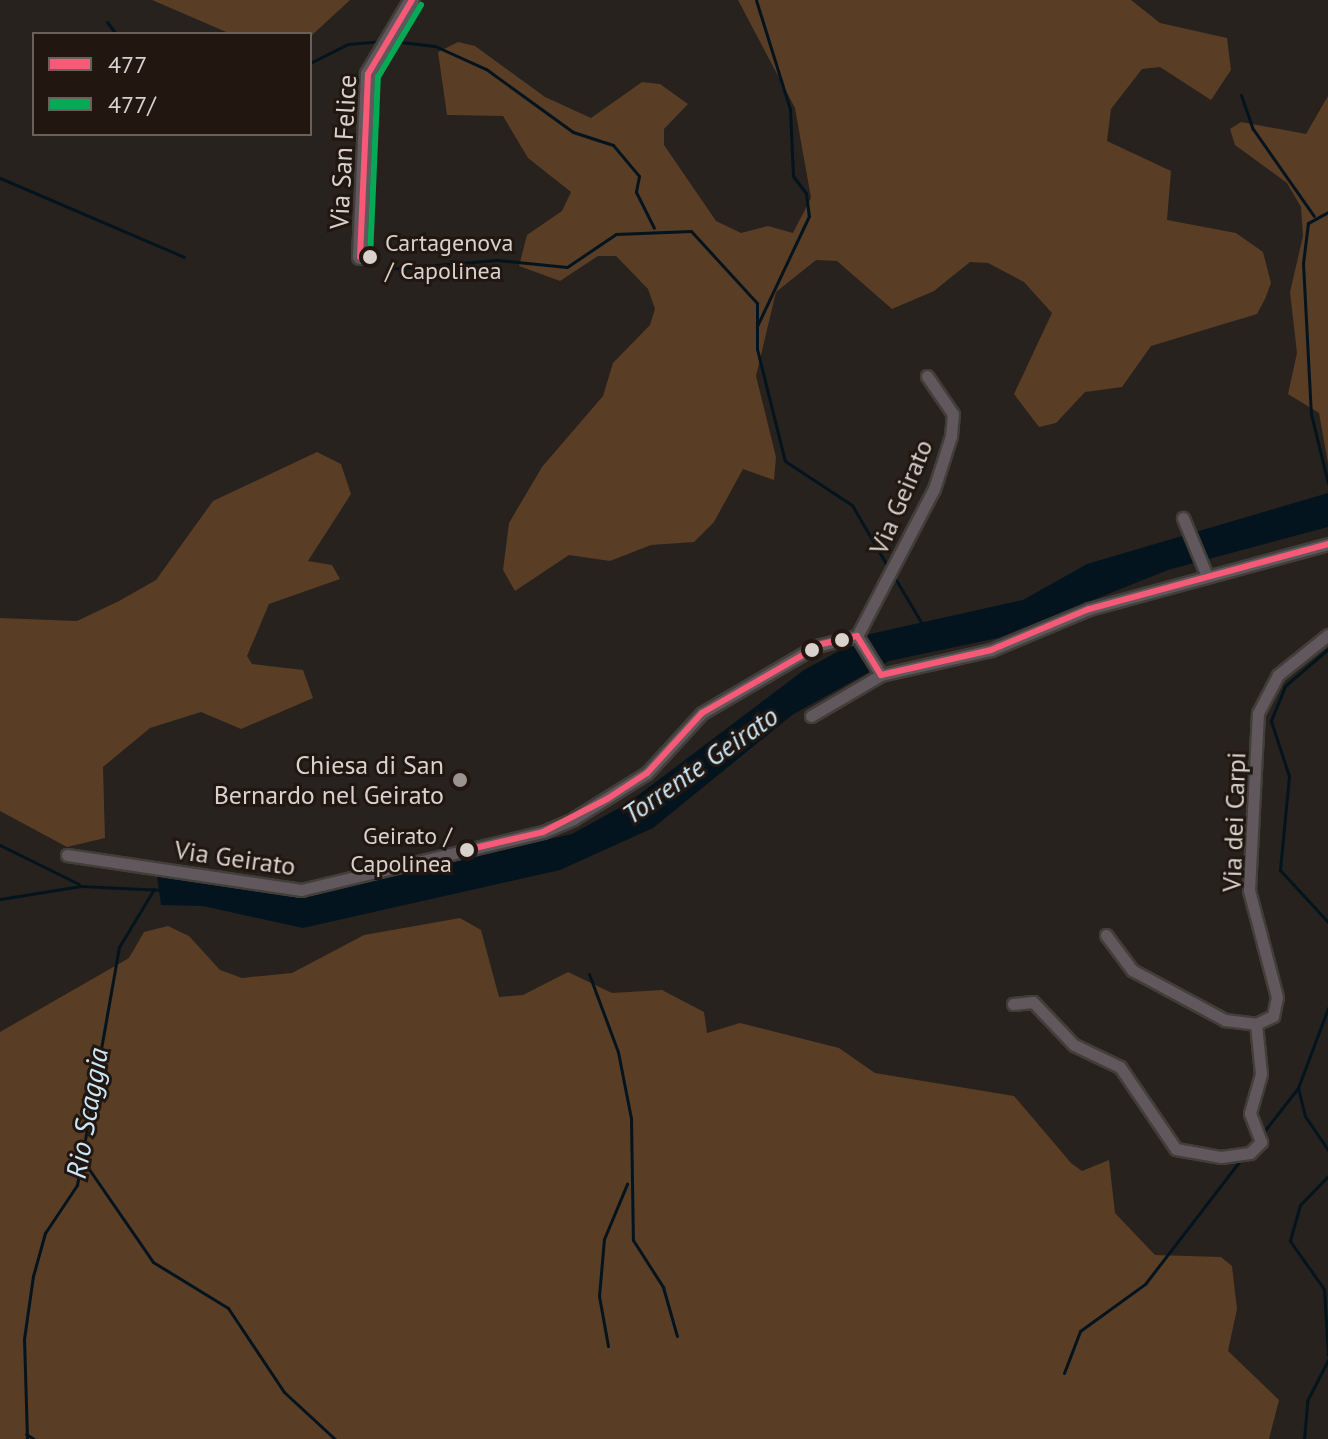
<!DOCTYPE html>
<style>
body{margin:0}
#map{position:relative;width:1328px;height:1439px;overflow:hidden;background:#27221d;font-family:"PT Sans",sans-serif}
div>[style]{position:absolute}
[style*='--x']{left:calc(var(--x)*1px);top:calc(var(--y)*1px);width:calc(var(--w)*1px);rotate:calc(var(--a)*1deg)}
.forest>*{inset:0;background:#593d25}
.water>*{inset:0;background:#04141e}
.stream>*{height:3px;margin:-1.5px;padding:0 1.5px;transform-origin:1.5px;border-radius:1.5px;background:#04141e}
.roads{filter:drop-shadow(2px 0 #423e3a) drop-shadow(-2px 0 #423e3a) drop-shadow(0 2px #423e3a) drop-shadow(0 -2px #423e3a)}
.minor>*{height:11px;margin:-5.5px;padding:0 5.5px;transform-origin:5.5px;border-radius:5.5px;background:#61585e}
.tertiary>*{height:14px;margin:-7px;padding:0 7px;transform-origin:7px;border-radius:7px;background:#61585e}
.bus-1>*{height:6px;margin:-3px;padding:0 3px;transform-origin:3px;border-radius:3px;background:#f75a77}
.bus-2>*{height:6px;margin:-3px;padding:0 3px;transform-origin:3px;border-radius:3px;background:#06aa56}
.dots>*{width:22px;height:22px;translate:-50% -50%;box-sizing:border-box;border:4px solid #211710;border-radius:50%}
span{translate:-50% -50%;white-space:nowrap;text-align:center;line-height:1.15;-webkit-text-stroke:6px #211710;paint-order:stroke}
.bus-label{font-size:24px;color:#d8d1cc}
.left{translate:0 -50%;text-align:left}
.right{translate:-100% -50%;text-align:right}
.street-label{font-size:26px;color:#d8d1cc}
.poi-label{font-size:26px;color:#d8d1cc}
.water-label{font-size:28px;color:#cce7f8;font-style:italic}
.legend{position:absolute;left:32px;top:32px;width:280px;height:104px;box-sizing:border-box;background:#211710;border:2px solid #6a615b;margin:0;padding:10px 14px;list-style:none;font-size:24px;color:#d8d1cc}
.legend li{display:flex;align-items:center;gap:16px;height:40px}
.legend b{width:40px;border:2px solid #6a615b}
</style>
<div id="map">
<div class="forest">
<div style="clip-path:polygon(152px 0,350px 0,310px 37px,231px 34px)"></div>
<div style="clip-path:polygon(738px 0,1131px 0,1160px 23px,1227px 38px,1231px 70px,1211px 100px,1160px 67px,1142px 69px,1111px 109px,1107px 141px,1171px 171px,1167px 220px,1236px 233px,1263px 252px,1271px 283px,1265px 299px,1257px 314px,1151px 346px,1122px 387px,1085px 392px,1056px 423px,1039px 427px,1014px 394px,1052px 313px,1024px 282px,988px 263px,970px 262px,934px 291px,892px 309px,837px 261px,816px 260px,776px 292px,756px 376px,776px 457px,774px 480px,743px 469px,714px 522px,694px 542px,651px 545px,610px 561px,569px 555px,515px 591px,503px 570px,509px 523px,542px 467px,603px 396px,613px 363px,650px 325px,655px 309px,648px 289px,616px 256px,598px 256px,560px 281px,519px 266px,527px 235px,562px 211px,571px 192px,528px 158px,503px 116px,447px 115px,438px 52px,458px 42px,475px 46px,545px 97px,591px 118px,642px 82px,660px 84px,688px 104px,664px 129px,664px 145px,716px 221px,741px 233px,768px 226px,793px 233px,811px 198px,795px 108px)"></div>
<div style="clip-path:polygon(1328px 96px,1328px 463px,1319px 413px,1288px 394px,1297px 353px,1290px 292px,1303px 236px,1301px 207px,1287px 183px,1235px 145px,1230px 129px,1241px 122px,1306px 134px)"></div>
<div style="clip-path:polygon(317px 452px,341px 464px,351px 494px,308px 561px,332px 565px,340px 579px,269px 604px,247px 656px,252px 664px,303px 670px,313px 698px,241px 729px,201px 712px,150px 728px,103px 767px,105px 838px,67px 847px,0 811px,0 618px,77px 621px,119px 601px,156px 580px,213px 501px)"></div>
<div style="clip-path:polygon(460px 918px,481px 930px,499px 997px,523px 995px,568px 972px,612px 993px,662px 990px,704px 1012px,707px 1033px,740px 1023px,839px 1048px,875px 1073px,1014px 1096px,1071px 1163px,1082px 1171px,1109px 1160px,1115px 1213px,1155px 1255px,1221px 1257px,1232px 1266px,1237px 1309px,1228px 1351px,1279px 1400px,1269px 1439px,0 1439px,0 1032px,129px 958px,144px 932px,168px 926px,189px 936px,220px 970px,242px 978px,292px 973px,364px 935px)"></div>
</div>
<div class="water">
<div style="clip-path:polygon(1328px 493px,1328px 527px,1168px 570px,998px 638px,889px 661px,792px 715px,653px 828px,560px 870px,303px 928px,203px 906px,161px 905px,157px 875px,309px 894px,572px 834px,628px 803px,804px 670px,870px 634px,1023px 600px,1087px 564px)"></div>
</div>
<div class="stream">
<div style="--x:756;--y:0;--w:114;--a:72.7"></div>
<div style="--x:790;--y:109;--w:67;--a:87.4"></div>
<div style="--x:793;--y:176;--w:21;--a:53"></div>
<div style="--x:806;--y:193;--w:23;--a:83"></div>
<div style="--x:809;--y:216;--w:122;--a:115.3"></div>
<div style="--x:107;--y:22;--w:15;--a:53"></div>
<div style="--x:392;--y:41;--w:43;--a:6.6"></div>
<div style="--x:435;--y:46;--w:56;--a:24.3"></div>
<div style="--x:486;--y:69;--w:107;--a:35.9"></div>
<div style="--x:573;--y:132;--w:42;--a:18"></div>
<div style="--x:613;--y:145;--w:40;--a:50"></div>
<div style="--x:639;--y:176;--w:16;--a:101"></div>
<div style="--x:636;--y:192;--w:40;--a:63.4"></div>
<div style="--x:310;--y:63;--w:42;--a:-26.6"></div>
<div style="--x:348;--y:44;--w:33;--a:-5"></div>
<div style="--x:1241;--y:95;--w:36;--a:71"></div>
<div style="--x:1253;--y:129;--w:106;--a:55"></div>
<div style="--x:0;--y:178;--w:200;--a:23.2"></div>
<div style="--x:1328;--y:212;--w:23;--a:151"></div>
<div style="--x:1308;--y:223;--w:40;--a:97.1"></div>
<div style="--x:1303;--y:263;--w:151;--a:87"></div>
<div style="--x:1311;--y:414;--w:71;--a:76.2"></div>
<div style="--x:387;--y:269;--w:110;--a:-4.7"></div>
<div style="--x:497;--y:260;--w:70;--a:5.7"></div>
<div style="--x:567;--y:267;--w:59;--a:-34"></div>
<div style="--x:616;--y:234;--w:75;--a:-2.3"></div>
<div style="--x:691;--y:231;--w:98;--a:47.5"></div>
<div style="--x:757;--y:303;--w:46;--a:90"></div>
<div style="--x:757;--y:349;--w:115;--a:76"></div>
<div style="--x:785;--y:461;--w:80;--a:33.3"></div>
<div style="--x:852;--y:505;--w:72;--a:59.9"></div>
<div style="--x:892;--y:573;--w:57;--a:59.4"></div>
<div style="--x:1328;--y:649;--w:57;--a:139.3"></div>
<div style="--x:1285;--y:686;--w:38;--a:112"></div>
<div style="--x:1271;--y:721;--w:58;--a:71.9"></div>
<div style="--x:1289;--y:776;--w:94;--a:95.5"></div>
<div style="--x:1280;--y:870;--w:71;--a:47.3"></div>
<div style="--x:0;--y:845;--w:88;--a:26.3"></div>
<div style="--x:0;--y:899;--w:82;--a:-9.1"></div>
<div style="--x:81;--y:886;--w:81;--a:2.8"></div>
<div style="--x:589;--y:974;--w:83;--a:69.6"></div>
<div style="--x:618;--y:1052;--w:67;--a:78.9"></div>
<div style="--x:631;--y:1118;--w:122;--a:89.1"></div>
<div style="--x:633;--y:1240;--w:56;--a:57.4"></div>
<div style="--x:663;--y:1287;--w:51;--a:74.1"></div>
<div style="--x:1328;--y:1008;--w:85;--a:110.6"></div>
<div style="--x:1298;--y:1088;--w:29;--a:76"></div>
<div style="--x:1305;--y:1116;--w:41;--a:55.9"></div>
<div style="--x:1262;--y:1134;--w:58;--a:-52"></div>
<div style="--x:82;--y:1159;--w:125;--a:55.4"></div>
<div style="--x:153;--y:1262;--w:88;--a:31.5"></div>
<div style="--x:228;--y:1308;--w:101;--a:56.3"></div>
<div style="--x:284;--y:1392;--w:69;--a:42.7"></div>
<div style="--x:1328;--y:1176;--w:40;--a:134"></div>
<div style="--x:1300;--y:1205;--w:37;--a:106"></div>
<div style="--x:1290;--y:1241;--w:59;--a:54.7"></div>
<div style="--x:1324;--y:1289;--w:66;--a:86.5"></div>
<div style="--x:608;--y:1346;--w:51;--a:-100.2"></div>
<div style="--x:599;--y:1296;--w:57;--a:-85"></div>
<div style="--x:604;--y:1239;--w:60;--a:-67.3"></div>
<div style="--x:1064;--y:1373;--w:45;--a:-69.1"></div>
<div style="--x:1080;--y:1331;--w:80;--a:-35.9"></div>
<div style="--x:1145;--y:1284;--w:159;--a:-52.4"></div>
<div style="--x:26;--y:1434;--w:9;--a:32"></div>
<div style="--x:27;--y:1439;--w:100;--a:-91.7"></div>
<div style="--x:24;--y:1339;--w:64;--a:-81.9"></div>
<div style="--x:33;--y:1276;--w:45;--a:-74.4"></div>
<div style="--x:45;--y:1233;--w:58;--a:-56.3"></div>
<div style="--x:77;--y:1185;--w:242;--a:-80"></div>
<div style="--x:119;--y:947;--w:68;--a:-58.9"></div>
<div style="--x:1304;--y:1439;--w:38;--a:-85"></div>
<div style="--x:1307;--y:1401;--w:46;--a:-62.9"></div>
</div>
<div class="roads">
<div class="minor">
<div style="--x:1183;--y:518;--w:63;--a:67.5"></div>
<div style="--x:857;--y:636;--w:46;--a:58.4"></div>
<div style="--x:811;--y:716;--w:81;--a:-30.4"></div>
<div style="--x:881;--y:675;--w:113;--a:-12.8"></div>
<div style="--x:991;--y:650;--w:106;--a:-22.7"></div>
<div style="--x:1089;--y:609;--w:248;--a:-15.2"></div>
<div style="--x:67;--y:855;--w:237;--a:8.5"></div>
<div style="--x:301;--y:890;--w:249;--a:-13.5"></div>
<div style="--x:543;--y:832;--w:33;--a:-23"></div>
<div style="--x:573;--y:819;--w:87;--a:-31.9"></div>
<div style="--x:647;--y:773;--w:81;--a:-47.5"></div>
<div style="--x:702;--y:713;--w:132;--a:-30.4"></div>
<div style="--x:816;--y:646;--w:42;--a:-13.7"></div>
<div style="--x:857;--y:636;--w:166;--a:-62.4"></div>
<div style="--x:934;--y:489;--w:56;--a:-72.2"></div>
<div style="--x:951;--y:436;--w:22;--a:-85"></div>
<div style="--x:953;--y:414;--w:46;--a:-124.4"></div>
<div style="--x:1106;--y:935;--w:44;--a:53.4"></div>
<div style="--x:1132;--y:970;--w:106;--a:28.3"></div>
<div style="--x:1225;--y:1020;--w:31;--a:7"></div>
<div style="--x:1256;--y:1024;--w:19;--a:-25"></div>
<div style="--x:1273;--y:1016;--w:19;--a:-78"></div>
<div style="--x:1277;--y:997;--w:111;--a:-104.7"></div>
<div style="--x:1249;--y:890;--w:177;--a:-87.1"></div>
<div style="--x:1258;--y:713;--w:43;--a:-62.2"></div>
<div style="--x:1278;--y:675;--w:64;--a:-38.7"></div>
<div style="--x:1013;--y:1004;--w:20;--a:-6"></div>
<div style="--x:1033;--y:1002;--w:59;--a:46.4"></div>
<div style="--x:1074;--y:1045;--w:51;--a:25.6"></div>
<div style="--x:1120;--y:1067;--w:99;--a:55.7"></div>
<div style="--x:1176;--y:1149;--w:46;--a:10.1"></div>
<div style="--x:1221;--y:1157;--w:29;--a:-8"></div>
<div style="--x:1250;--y:1153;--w:16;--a:-45"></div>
<div style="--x:1261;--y:1142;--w:31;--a:-111"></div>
<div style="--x:1250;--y:1113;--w:41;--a:-74.2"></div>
<div style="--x:1261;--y:1074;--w:50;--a:-95.7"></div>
</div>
<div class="tertiary">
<div style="--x:360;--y:257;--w:183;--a:-87.5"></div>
<div style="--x:368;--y:74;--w:86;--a:-59.3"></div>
</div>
</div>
<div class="bus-1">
<div style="--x:360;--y:257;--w:183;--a:-87.5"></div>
<div style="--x:368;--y:74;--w:86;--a:-59.3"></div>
<div style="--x:462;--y:851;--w:83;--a:-13.2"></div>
<div style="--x:543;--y:832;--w:72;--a:-27.3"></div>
<div style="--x:607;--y:799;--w:48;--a:-33"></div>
<div style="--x:647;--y:773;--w:81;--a:-47.5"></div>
<div style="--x:702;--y:713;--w:138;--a:-29.9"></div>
<div style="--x:822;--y:644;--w:36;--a:-13"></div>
<div style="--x:857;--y:636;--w:46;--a:58.4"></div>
<div style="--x:881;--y:675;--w:113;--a:-12.8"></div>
<div style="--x:991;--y:650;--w:106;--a:-22.7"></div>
<div style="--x:1089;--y:609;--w:248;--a:-15.2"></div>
</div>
<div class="bus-2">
<div style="--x:370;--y:257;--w:180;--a:-87.5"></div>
<div style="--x:378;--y:77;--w:84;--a:-59.2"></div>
</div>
<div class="dots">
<div style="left:370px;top:257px;background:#d8d1cc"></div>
<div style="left:842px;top:640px;background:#d8d1cc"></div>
<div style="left:812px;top:650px;background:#d8d1cc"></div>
<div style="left:460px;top:780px;background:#9a948f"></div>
<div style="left:467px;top:850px;background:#d8d1cc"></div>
</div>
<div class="bus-label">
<span class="left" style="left:385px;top:257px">Cartagenova<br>/ Capolinea</span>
<span class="right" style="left:452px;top:850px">Geirato /<br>Capolinea</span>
</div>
<div class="street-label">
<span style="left:343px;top:152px;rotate:-87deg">Via San Felice</span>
<span style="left:901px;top:497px;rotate:-67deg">Via Geirato</span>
<span style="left:1234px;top:822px;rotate:-88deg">Via dei Carpi</span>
<span style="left:235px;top:858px;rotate:8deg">Via Geirato</span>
</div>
<div class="poi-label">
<span class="right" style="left:444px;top:780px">Chiesa di San<br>Bernardo nel Geirato</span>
</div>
<div class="water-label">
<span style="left:700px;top:765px;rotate:-35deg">Torrente Geirato</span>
<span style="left:87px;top:1113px;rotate:-80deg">Rio Scaggia</span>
</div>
<ul class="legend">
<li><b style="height:10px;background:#f75a77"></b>477</li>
<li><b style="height:10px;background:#06aa56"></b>477/</li>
</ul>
</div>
